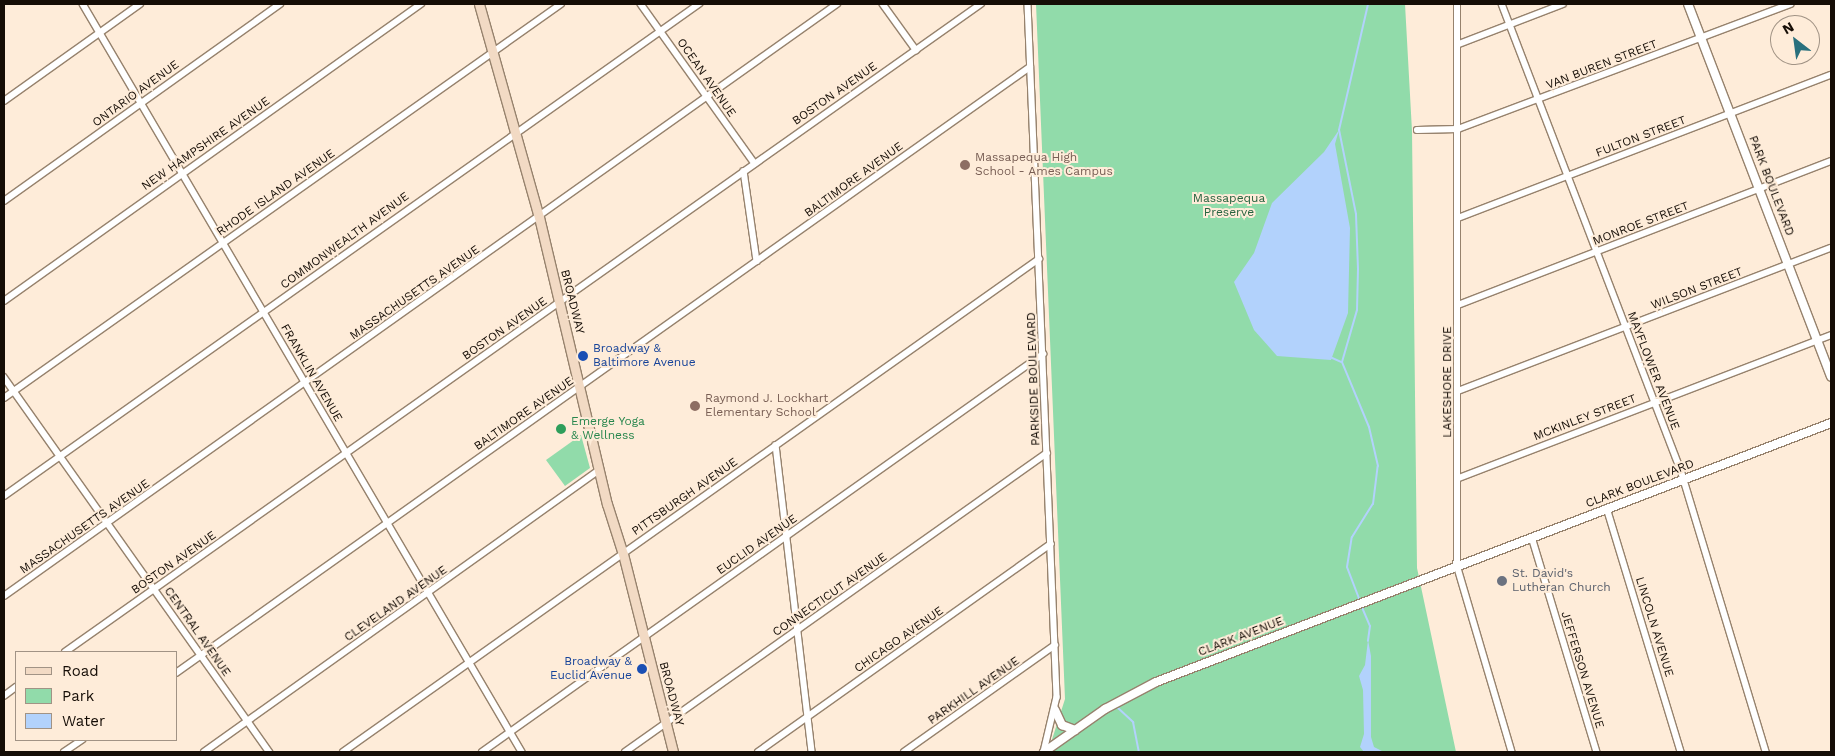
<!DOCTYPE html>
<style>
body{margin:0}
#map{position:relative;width:1835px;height:756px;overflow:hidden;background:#feecd9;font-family:"Work Sans",sans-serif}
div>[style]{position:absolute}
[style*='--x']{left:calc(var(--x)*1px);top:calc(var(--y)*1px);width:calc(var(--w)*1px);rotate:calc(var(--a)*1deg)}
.green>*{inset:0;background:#91dbaa}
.water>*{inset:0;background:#b2d2fc}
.stream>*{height:2px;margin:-1px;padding:0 1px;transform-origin:1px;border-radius:1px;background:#b2d2fc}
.roads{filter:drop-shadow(1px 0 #96826d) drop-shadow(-1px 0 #96826d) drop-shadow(0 1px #96826d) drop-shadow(0 -1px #96826d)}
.minor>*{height:5.5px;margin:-2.75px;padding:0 2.75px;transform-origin:2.75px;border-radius:2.75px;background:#fff}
.tertiary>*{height:8px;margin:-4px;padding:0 4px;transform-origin:4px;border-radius:4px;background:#fff}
.secondary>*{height:9px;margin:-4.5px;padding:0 4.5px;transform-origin:4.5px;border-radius:4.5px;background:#f2dac4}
.dots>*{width:14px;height:14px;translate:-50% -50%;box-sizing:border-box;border:2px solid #feecd9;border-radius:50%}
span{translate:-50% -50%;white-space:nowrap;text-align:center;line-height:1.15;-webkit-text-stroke:4px #feecd9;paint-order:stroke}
.street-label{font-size:12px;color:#150d06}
.education-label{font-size:12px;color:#785e54}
.left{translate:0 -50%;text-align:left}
.park-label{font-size:12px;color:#27633f}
.transit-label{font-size:12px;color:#164399}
.right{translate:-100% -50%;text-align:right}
.leisure-label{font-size:12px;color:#27864d}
.worship-label{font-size:12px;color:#5b616d}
.frame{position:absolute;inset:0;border:5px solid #150d06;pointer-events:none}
.legend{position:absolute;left:15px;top:651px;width:162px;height:90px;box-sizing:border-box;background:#feecd9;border:1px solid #a19385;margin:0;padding:6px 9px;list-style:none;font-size:15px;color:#150d06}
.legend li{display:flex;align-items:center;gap:10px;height:25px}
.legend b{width:25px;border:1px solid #a19385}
.north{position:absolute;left:1770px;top:15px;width:50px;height:50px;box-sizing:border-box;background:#feecd9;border:1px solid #a19385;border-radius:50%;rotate:330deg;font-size:14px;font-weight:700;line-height:20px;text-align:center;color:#150d06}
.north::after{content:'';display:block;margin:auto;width:18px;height:22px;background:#29707d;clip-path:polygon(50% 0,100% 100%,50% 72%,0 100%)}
</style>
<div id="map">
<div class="green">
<div style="clip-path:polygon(1036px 4px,1405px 4px,1412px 131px,1417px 568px,1456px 752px,1048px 752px,1065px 699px)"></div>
<div style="clip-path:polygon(581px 435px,590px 468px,565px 486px,546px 460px)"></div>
</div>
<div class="water">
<div style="clip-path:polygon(1339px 130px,1335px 144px,1350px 228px,1348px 313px,1331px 360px,1277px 356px,1254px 330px,1234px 282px,1254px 253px,1272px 203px,1324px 152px)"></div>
<div style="clip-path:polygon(1368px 640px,1371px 656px,1371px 737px,1374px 747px,1384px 752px,1364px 752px,1360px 747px,1364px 734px,1363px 690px,1359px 676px,1365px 665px)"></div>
</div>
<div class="stream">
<div style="--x:1330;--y:357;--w:12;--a:24"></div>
<div style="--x:1360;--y:601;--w:36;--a:-111"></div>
<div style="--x:1347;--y:567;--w:30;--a:-81"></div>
<div style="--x:1352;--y:537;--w:39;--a:-58"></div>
<div style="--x:1373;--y:504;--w:38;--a:-83"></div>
<div style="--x:1378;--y:466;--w:40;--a:-103"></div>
<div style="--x:1369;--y:427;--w:70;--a:-112.6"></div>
<div style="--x:1342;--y:362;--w:54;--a:-73.9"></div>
<div style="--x:1357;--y:310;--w:41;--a:-88.6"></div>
<div style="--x:1358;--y:269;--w:55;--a:-92.1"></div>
<div style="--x:1356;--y:214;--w:86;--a:-101.4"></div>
<div style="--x:1339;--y:130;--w:129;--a:-77"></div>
<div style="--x:1361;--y:605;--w:23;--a:67"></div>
<div style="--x:1370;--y:626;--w:15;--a:98"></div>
<div style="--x:1118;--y:708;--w:21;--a:43"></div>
<div style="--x:1133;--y:722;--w:31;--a:79"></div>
</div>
<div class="roads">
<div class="minor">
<div style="--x:83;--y:4;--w:867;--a:59.59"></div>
<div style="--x:641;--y:4;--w:196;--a:54.5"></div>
<div style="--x:883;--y:4;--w:57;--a:54.3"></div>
<div style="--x:1028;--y:4;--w:694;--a:87.6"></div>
<div style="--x:1057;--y:697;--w:57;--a:103.3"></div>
<div style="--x:1458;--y:4;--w:561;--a:90.1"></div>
<div style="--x:1457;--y:565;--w:195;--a:73.6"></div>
<div style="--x:1502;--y:4;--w:499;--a:69"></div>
<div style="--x:1681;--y:470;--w:295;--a:73.2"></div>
<div style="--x:1459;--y:44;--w:111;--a:-21"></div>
<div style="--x:4;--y:101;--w:167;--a:-35.5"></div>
<div style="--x:1417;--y:130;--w:41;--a:-1.4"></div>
<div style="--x:1458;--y:129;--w:355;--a:-20.6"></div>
<div style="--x:744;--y:171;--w:91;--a:81.8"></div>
<div style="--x:4;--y:201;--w:339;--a:-35.5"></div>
<div style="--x:1458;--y:218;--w:399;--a:-21"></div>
<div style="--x:4;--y:301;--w:512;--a:-35.46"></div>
<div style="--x:1458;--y:305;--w:400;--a:-21.1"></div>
<div style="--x:4;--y:377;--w:460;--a:54.7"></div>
<div style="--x:1458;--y:391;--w:399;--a:-21"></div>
<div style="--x:4;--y:398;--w:682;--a:-35.27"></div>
<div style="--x:776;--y:445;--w:309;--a:83.3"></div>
<div style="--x:1459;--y:478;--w:399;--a:-21"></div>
<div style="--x:4;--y:496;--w:852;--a:-35.3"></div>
<div style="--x:1607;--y:508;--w:255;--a:73.1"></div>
<div style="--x:1532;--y:537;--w:225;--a:73.2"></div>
<div style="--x:4;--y:596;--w:1022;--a:-35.4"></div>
<div style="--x:65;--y:652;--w:1122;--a:-35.28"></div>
<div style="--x:176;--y:673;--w:1047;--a:-35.36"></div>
<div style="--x:4;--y:696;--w:15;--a:-37"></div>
<div style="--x:64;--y:752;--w:22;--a:-34"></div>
<div style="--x:204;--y:752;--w:485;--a:-35.5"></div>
<div style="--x:343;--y:752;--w:853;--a:-35.31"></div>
<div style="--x:482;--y:752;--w:688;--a:-35.35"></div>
<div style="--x:625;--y:752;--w:517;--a:-35.32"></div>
<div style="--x:758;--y:752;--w:359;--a:-35.4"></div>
<div style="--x:904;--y:752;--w:185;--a:-35.3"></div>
</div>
<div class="tertiary">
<div style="--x:1688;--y:4;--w:399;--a:69"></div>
<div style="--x:1055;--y:710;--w:17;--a:65"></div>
<div style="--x:1062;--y:725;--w:14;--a:21"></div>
<div style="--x:1044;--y:752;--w:75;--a:-35.2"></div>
<div style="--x:1105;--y:709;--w:58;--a:-27.9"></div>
<div style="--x:1156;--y:682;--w:723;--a:-20.99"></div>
</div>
<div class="secondary">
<div style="--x:479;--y:4;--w:221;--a:74.3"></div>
<div style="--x:539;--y:217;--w:295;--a:76.7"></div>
<div style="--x:607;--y:504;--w:52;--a:72.3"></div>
<div style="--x:623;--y:554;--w:204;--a:75.8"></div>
</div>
</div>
<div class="dots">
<div style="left:965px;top:165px;background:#8d6e63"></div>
<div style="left:583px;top:356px;background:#1a4fb4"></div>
<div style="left:695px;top:406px;background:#8d6e63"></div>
<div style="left:561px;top:429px;background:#2e9e5b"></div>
<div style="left:1502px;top:581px;background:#6b7280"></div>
<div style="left:642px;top:669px;background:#1a4fb4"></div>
</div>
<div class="street-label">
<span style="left:1602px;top:65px;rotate:-21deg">VAN BUREN STREET</span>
<span style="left:706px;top:78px;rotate:55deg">OCEAN AVENUE</span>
<span style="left:136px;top:94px;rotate:-36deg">ONTARIO AVENUE</span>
<span style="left:835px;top:94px;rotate:-35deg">BOSTON AVENUE</span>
<span style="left:1641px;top:137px;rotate:-21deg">FULTON STREET</span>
<span style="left:206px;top:144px;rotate:-35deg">NEW HAMPSHIRE AVENUE</span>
<span style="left:854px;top:180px;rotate:-36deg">BALTIMORE AVENUE</span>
<span style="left:1771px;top:186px;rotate:69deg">PARK BOULEVARD</span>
<span style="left:276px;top:193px;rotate:-35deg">RHODE ISLAND AVENUE</span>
<span style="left:1641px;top:224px;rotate:-21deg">MONROE STREET</span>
<span style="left:345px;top:241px;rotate:-36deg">COMMONWEALTH AVENUE</span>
<span style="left:1697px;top:289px;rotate:-21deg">WILSON STREET</span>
<span style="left:415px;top:293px;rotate:-35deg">MASSACHUSETTS AVENUE</span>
<span style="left:572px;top:302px;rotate:76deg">BROADWAY</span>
<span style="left:505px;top:329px;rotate:-35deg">BOSTON AVENUE</span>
<span style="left:1653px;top:371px;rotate:69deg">MAYFLOWER AVENUE</span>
<span style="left:311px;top:373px;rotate:60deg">FRANKLIN AVENUE</span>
<span style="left:1034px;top:379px;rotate:-92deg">PARKSIDE BOULEVARD</span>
<span style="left:1448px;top:382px;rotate:-90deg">LAKESHORE DRIVE</span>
<span style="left:524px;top:414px;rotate:-35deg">BALTIMORE AVENUE</span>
<span style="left:1585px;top:418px;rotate:-21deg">MCKINLEY STREET</span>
<span style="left:1640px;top:484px;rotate:-21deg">CLARK BOULEVARD</span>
<span style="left:685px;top:497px;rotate:-35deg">PITTSBURGH AVENUE</span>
<span style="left:85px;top:527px;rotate:-35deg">MASSACHUSETTS AVENUE</span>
<span style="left:757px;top:545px;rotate:-35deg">EUCLID AVENUE</span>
<span style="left:174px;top:563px;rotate:-35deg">BOSTON AVENUE</span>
<span style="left:830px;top:595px;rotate:-35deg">CONNECTICUT AVENUE</span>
<span style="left:396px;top:604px;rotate:-35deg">CLEVELAND AVENUE</span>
<span style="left:1654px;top:627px;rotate:73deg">LINCOLN AVENUE</span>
<span style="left:197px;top:632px;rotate:55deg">CENTRAL AVENUE</span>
<span style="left:1241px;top:637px;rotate:-21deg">CLARK AVENUE</span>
<span style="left:899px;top:640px;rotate:-35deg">CHICAGO AVENUE</span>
<span style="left:1582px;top:670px;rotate:73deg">JEFFERSON AVENUE</span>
<span style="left:974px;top:691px;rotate:-35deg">PARKHILL AVENUE</span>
<span style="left:671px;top:694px;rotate:75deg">BROADWAY</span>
</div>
<div class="education-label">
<span class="left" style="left:975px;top:165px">Massapequa High<br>School - Ames Campus</span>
<span class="left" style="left:705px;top:406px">Raymond J. Lockhart<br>Elementary School</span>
</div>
<div class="park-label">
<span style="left:1229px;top:206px">Massapequa<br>Preserve</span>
</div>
<div class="transit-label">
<span class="left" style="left:593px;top:356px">Broadway &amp;<br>Baltimore Avenue</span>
<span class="right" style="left:632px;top:669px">Broadway &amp;<br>Euclid Avenue</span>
</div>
<div class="leisure-label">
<span class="left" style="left:571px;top:429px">Emerge Yoga<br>&amp; Wellness</span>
</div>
<div class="worship-label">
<span class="left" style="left:1512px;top:581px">St. David's<br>Lutheran Church</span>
</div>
<div class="frame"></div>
<ul class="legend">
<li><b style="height:6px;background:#f2dac4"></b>Road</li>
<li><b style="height:14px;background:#91dbaa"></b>Park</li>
<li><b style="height:14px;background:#b2d2fc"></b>Water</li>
</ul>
<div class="north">N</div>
</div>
